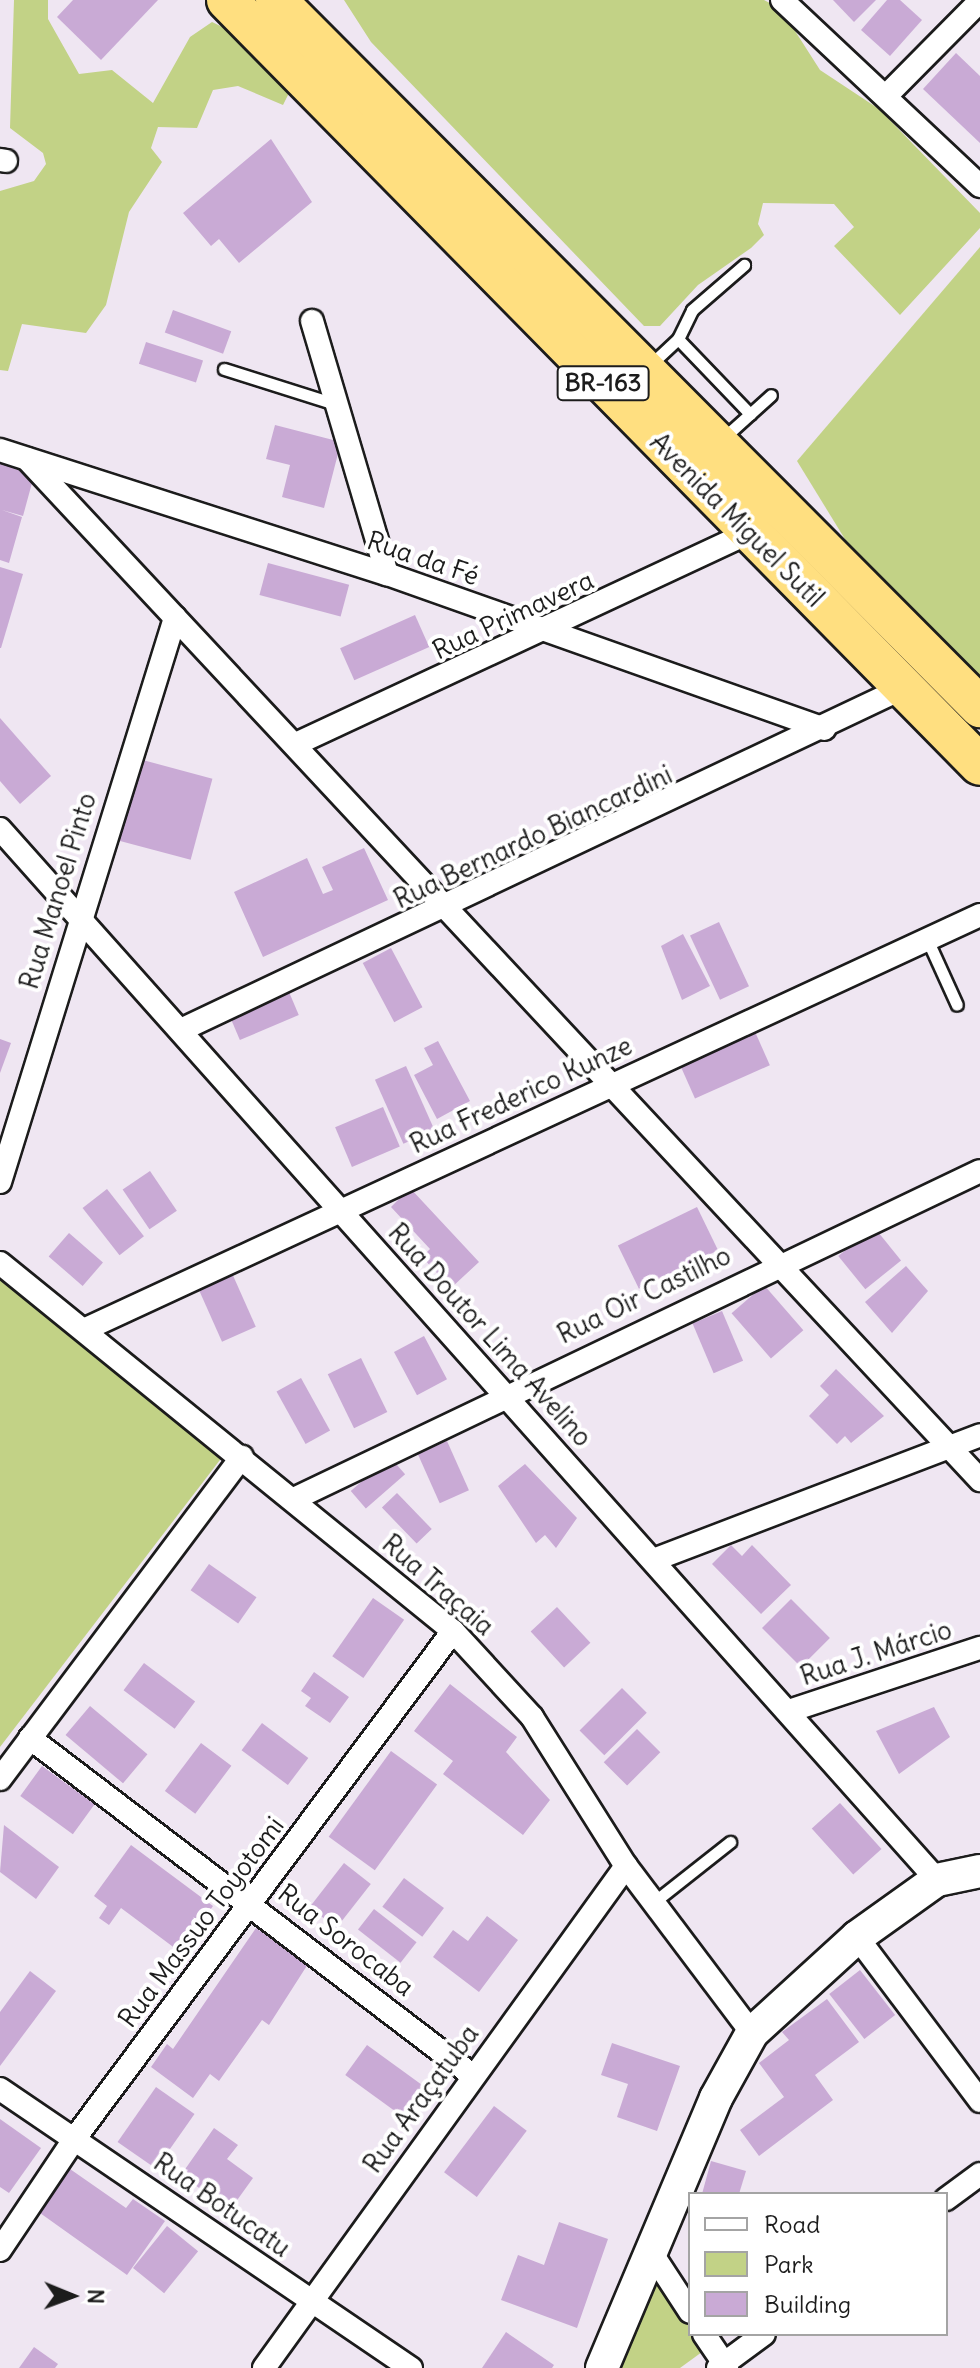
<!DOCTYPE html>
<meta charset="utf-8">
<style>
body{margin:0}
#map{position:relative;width:980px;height:2368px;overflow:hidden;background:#efe6f2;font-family:Delius,sans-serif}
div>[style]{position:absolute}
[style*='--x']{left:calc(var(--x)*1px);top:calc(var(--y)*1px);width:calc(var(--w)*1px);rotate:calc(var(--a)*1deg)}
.green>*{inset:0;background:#c2d286}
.building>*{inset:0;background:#c9aad5;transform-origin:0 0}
.roads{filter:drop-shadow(2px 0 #1c1c1c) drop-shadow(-2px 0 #1c1c1c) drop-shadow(0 2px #1c1c1c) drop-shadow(0 -2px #1c1c1c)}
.lane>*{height:11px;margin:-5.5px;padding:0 5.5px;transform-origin:5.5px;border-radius:5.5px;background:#fff}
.street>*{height:22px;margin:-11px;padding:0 11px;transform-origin:11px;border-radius:11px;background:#fff}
.secondary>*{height:32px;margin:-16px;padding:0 16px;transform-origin:16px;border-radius:16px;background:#fff}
.highway>*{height:40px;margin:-20px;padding:0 20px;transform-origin:20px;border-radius:20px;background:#ffdf80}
span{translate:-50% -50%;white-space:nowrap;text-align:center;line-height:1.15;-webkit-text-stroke:8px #fff;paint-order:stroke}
.shield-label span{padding:2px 6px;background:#fff;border:2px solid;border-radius:6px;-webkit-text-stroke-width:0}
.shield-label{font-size:24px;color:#1c1c1c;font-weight:700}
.street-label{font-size:26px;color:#1c1c1c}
.legend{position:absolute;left:688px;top:2192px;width:260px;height:144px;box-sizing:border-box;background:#fff;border:2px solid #a4a4a4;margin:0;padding:10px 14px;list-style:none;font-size:24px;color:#1c1c1c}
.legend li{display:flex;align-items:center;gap:16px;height:40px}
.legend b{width:40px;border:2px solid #a4a4a4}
.north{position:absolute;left:32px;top:2256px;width:80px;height:80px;-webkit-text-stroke:6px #fff;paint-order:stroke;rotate:91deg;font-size:22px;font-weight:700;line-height:32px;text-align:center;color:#1c1c1c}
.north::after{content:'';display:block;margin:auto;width:28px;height:36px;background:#1c1c1c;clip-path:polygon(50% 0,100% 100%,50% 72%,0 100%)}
</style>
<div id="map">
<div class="green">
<div style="clip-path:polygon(14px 0,48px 0,48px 19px,79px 74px,112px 70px,153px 103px,190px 37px,212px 22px,233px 32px,289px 93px,283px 105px,238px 86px,213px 90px,197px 128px,158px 127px,151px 148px,162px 162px,129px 212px,106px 305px,86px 333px,22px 324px,8px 371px,0 370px,0 191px,34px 181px,46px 164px,43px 153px,10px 128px)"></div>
<div style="clip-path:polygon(344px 0,764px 0,781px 9px,820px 70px,879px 109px,980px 213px,980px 228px,900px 315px,834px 246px,854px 227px,834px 204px,763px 203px,758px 224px,764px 235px,751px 248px,698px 285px,660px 326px,644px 326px,371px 42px)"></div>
<div style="clip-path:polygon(980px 247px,980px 685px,859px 562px,797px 461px)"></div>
<div style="clip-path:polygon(0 1277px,223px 1456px,0 1747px)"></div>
<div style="clip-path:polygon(652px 2278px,690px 2316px,690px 2334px,702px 2334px,702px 2352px,680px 2368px,615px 2368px)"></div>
</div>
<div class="building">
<div style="clip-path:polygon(73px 0,158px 0,101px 60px,57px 17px)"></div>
<div style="clip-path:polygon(833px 0,876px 0,854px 22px)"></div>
<div style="clip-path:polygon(887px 0,900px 0,922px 20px,890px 56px,861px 30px)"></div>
<div style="clip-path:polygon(956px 53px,980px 76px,980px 143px,923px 89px)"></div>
<div style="clip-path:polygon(271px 139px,312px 202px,239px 263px,219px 239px,211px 246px,183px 213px)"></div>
<div style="left:173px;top:310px;width:62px;height:24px;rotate:20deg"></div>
<div style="left:146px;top:342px;width:60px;height:23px;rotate:18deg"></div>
<div style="clip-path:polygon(275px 425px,341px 442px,324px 508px,282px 497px,290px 465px,266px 459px)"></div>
<div style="clip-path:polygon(0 463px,35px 472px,23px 516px,2px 510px,22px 517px,9px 563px,0 560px)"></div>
<div style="left:268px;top:563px;width:84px;height:33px;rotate:15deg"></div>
<div style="clip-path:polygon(0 567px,23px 574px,1px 648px,0 648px)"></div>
<div style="left:415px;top:615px;width:35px;height:82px;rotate:66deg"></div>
<div style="clip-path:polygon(0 718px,51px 776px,20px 804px,0 781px)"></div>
<div style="left:139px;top:759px;width:76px;height:84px;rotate:15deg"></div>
<div style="clip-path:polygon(364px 848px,388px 900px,263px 957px,234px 892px,307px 858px,323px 894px,333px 890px,322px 867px)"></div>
<div style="left:719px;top:922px;width:71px;height:32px;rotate:65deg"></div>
<div style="clip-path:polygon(683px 934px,710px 986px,682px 1000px,661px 946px)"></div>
<div style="left:391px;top:948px;width:67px;height:32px;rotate:62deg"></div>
<div style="left:289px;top:992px;width:25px;height:64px;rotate:67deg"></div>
<div style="left:752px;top:1025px;width:44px;height:82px;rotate:66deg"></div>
<div style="clip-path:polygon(0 1039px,11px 1043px,0 1073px)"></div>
<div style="clip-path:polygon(438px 1041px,470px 1101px,437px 1119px,414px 1075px,433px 1065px,424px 1048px)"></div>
<div style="left:406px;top:1066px;width:70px;height:34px;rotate:66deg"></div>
<div style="left:383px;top:1107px;width:43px;height:52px;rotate:67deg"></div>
<div style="left:150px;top:1171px;width:48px;height:33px;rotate:56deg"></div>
<div style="clip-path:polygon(410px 1188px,479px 1262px,451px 1288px,422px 1257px,430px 1249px,391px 1207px)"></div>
<div style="left:107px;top:1189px;width:60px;height:31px;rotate:52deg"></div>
<div style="left:697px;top:1207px;width:48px;height:88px;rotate:64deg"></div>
<div style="left:874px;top:1227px;width:43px;height:46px;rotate:51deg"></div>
<div style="left:69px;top:1233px;width:45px;height:31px;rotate:41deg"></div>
<div style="clip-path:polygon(906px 1266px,928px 1291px,892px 1333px,865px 1302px)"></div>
<div style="left:231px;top:1271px;width:61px;height:37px;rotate:66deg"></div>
<div style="left:764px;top:1285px;width:60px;height:43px;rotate:49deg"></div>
<div style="left:722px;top:1311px;width:54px;height:32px;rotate:67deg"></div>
<div style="left:424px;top:1336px;width:49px;height:34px;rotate:62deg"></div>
<div style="left:361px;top:1358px;width:60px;height:37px;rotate:64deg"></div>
<div style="clip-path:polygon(836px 1369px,884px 1416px,851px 1443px,845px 1436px,837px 1444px,809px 1416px,829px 1395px,820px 1386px)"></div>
<div style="left:301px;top:1378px;width:60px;height:28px;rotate:61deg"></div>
<div style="left:447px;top:1441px;width:54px;height:32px;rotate:66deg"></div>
<div style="left:390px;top:1457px;width:23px;height:52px;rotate:49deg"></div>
<div style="clip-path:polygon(525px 1464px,577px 1518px,556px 1548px,545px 1535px,536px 1543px,498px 1486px)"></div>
<div style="left:397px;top:1493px;width:50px;height:21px;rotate:46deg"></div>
<div style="clip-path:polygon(731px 1545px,742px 1556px,752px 1545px,791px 1585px,761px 1614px,712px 1564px)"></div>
<div style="left:209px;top:1564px;width:58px;height:32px;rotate:35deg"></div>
<div style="left:373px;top:1598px;width:38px;height:71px;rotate:35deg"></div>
<div style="left:791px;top:1599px;width:55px;height:41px;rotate:45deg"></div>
<div style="left:557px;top:1607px;width:49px;height:36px;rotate:47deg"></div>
<div style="left:144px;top:1663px;width:64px;height:34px;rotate:37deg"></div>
<div style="clip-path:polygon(314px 1672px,349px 1697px,330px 1723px,305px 1706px,311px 1698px,301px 1691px)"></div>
<div style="clip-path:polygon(450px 1684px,517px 1737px,506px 1752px,550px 1800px,523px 1835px,443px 1774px,453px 1761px,414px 1731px)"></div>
<div style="left:622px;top:1688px;width:35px;height:60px;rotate:45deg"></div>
<div style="left:90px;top:1706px;width:75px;height:38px;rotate:40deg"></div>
<div style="clip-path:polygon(934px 1707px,950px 1737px,899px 1774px,876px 1731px)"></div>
<div style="left:262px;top:1723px;width:58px;height:34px;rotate:37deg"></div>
<div style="left:637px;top:1729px;width:33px;height:47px;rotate:45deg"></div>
<div style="left:201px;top:1743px;width:38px;height:60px;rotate:37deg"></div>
<div style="left:391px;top:1751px;width:57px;height:106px;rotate:36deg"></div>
<div style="left:42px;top:1766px;width:65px;height:37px;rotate:36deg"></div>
<div style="left:840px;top:1803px;width:62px;height:38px;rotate:48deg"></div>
<div style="clip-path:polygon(4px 1825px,59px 1867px,36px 1899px,0 1872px)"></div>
<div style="clip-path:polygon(131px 1845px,213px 1906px,180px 1952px,121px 1908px,109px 1925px,99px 1918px,107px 1906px,94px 1896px)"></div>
<div style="left:344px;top:1863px;width:34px;height:56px;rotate:38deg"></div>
<div style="left:404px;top:1878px;width:50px;height:36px;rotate:37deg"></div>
<div style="left:374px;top:1909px;width:54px;height:26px;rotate:38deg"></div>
<div style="clip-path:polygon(487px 1916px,518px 1940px,479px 1992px,433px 1957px,453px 1930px,468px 1941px)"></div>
<div style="clip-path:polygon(256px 1928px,308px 1964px,269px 2025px,262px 2020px,219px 2081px,210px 2074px,193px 2098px,151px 2067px,167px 2044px,173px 2049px)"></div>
<div style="left:860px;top:1970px;width:57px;height:39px;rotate:52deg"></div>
<div style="clip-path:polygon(30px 1971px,56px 1991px,0 2066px,0 2012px)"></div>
<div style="clip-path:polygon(827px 1999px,859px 2042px,815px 2075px,833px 2100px,759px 2156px,740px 2130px,784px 2097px,759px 2063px,789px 2040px,782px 2032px)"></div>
<div style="clip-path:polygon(612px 2043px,680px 2066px,657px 2131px,617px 2117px,628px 2084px,601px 2075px)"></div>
<div style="left:367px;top:2045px;width:77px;height:37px;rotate:36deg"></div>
<div style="left:156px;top:2087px;width:47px;height:67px;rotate:35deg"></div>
<div style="left:494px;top:2106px;width:41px;height:83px;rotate:37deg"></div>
<div style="clip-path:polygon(0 2119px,41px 2148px,9px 2193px,0 2187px)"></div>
<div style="clip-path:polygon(214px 2128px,238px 2145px,227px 2159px,253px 2178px,230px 2210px,181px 2175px)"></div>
<div style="clip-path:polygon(711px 2161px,746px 2171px,739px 2194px,702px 2194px)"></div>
<div style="clip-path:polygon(70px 2169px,126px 2208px,133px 2199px,165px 2221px,127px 2275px,40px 2213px)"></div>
<div style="clip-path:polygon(559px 2222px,608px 2239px,577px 2328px,501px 2300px,518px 2255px,544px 2265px)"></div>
<div style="left:167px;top:2226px;width:40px;height:54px;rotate:39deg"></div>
<div style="clip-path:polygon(506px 2332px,554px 2365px,552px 2368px,482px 2368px)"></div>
<div style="clip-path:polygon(34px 2347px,58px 2364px,55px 2368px,19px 2368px)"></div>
</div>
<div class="roads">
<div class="lane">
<div style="--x:678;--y:339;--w:104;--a:46.2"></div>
<div style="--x:750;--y:414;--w:39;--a:138"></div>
<div style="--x:650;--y:365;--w:38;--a:-43"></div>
<div style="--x:678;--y:339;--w:32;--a:-64"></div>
<div style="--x:692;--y:310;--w:69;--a:-40.9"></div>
<div style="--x:224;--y:369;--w:120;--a:17.5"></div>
<div style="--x:750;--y:414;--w:28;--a:-42"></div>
<div style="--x:927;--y:939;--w:72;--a:65.6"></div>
<div style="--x:654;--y:1902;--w:97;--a:-38.3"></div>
</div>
<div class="street">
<div style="--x:782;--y:0;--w:272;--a:43.2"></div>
<div style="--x:886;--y:96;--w:134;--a:-45.3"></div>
<div style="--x:0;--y:160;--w:6;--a:9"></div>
<div style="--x:312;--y:321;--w:264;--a:73.5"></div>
<div style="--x:0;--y:450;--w:406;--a:17.8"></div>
<div style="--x:387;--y:574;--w:464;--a:19.5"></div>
<div style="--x:27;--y:459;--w:1397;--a:46.97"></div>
<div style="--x:298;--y:743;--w:497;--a:-25"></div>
<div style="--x:0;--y:829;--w:1408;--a:48.28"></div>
<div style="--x:183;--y:1029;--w:797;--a:-25.34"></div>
<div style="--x:0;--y:1182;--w:591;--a:-72.76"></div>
<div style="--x:0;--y:1263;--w:584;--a:39.09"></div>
<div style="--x:453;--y:1631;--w:117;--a:47.4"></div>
<div style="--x:532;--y:1717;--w:176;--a:57.8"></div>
<div style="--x:626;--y:1866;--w:209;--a:53"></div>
<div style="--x:88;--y:1328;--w:983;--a:-24.84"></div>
<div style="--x:294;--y:1499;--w:760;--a:-25.55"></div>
<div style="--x:656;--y:1559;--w:347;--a:-20.9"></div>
<div style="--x:789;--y:1711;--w:201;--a:-18.3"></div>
<div style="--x:30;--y:1738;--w:556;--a:37.32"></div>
<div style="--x:0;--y:1779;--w:403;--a:-53.1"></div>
<div style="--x:857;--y:1937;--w:205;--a:53.1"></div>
<div style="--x:0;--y:2089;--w:497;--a:34.2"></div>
<div style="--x:946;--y:2199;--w:42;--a:-36.3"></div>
<div style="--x:649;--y:2249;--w:75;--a:56.9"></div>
<div style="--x:0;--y:2250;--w:135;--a:-56.2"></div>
<div style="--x:75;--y:2138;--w:632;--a:-53.29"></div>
<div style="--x:704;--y:2334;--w:41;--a:55.9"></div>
<div style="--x:264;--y:2368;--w:619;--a:-54.2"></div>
<div style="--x:718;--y:2368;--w:57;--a:-36.5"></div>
</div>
<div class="secondary">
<div style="--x:602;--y:2368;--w:293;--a:-67.1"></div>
<div style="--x:716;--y:2098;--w:74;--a:-61"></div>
<div style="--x:752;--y:2033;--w:142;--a:-42.4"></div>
<div style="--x:857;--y:1937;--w:98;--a:-35.5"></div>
<div style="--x:937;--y:1880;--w:44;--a:-11.8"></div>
</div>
<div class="highway">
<div style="--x:227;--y:0;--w:1073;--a:45.45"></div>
<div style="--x:276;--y:0;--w:998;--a:45.12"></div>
</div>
</div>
<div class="shield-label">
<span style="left:603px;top:383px">BR-163</span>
</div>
<div class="street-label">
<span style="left:737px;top:520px;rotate:45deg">Avenida Miguel Sutil</span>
<span style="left:423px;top:558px;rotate:19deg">Rua da Fé</span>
<span style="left:513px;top:615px;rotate:-25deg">Rua Primavera</span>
<span style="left:533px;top:837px;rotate:-25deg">Rua Bernardo Biancardini</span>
<span style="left:58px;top:891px;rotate:-73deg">Rua Manoel Pinto</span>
<span style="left:521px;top:1095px;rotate:-25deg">Rua Frederico Kunze</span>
<span style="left:644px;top:1295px;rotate:-26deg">Rua Oir Castilho</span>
<span style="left:490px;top:1335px;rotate:48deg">Rua Doutor Lima Avelino</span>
<span style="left:438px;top:1585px;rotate:41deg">Rua Traçaia</span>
<span style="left:876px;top:1653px;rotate:-18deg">Rua J. Márcio</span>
<span style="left:201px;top:1922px;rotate:-53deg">Rua Massuo Toyotomi</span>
<span style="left:346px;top:1940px;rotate:38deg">Rua Sorocaba</span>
<span style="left:421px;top:2099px;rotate:-54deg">Rua Araçatuba</span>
<span style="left:222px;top:2205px;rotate:35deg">Rua Botucatu</span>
</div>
<ul class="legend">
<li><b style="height:10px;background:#fff"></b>Road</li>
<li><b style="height:22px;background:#c2d286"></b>Park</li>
<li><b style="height:22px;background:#c9aad5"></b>Building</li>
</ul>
<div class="north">N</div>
</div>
